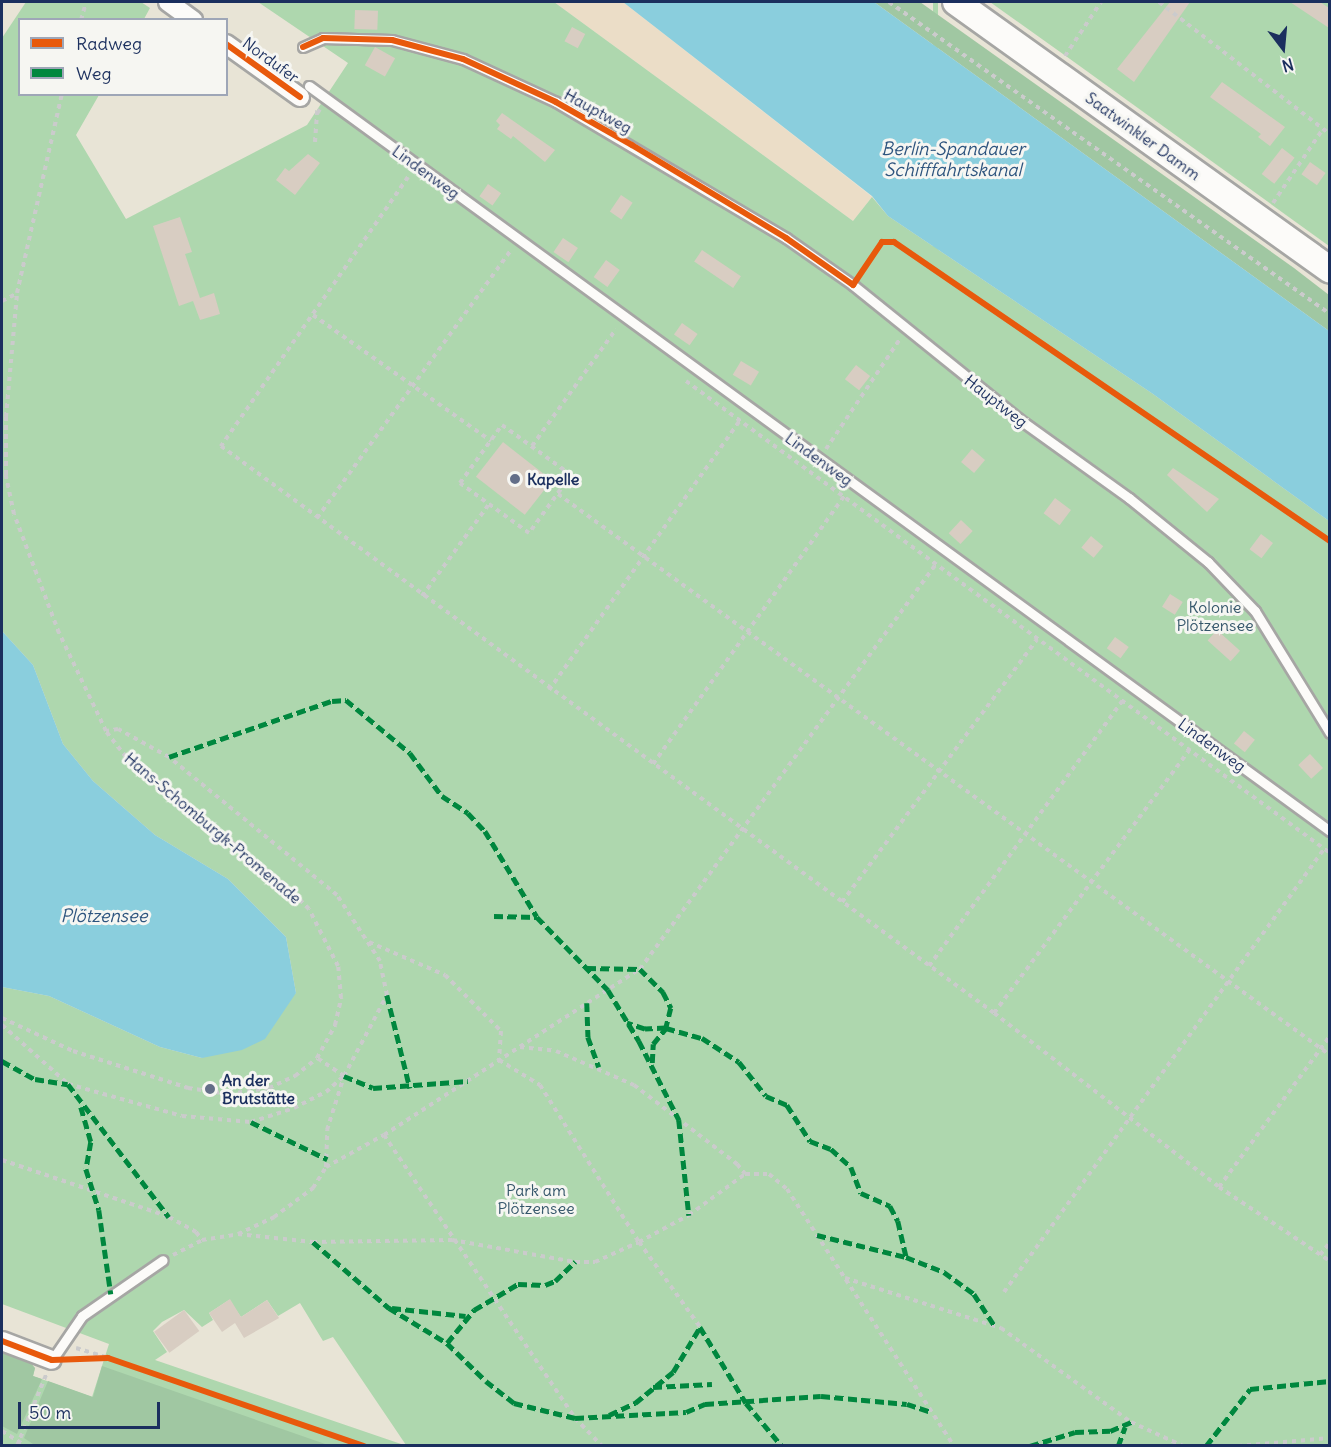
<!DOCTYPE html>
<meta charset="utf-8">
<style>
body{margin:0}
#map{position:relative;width:1331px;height:1447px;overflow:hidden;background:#e8e4d6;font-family:Delius,sans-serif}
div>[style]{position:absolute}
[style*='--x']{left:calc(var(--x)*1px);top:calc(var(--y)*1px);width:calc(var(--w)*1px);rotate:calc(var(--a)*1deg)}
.built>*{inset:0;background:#ebddc7}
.green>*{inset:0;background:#aed7ae;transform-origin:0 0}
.forest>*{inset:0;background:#a0c7a2}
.water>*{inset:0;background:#8acedd}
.building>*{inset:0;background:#d8cdc2;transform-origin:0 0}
.path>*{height:4px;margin-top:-2px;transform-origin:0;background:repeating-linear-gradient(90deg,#cbcbcc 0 4.5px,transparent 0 9px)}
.roads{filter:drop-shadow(2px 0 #a6a6a4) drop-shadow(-2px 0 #a6a6a4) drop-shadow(0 2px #a6a6a4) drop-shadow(0 -2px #a6a6a4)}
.service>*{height:9px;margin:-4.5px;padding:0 4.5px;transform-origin:4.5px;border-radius:4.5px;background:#fcfbf9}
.minor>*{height:18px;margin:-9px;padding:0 9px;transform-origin:9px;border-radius:9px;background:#fcfbf9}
.secondary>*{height:26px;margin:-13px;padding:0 13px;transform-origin:13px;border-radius:13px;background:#fcfbf9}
.quiet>*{height:4.5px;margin-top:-2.25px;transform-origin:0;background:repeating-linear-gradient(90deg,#00873e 0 9px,transparent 0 13.5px)}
.cycleway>*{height:6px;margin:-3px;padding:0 3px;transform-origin:3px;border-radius:3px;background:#e8590c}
.dots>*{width:16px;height:16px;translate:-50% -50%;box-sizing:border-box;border:3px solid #f6f6f2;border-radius:50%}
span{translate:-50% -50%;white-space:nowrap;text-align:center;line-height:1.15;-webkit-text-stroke:6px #f6f6f2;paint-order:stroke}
.street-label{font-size:16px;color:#1b2f5e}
.poi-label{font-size:16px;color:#1b2f5e;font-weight:700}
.left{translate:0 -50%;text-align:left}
.park-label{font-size:16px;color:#34566a}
.water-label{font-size:18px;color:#2d547e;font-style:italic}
.frame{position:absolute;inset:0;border:3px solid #1b2f5e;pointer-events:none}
.legend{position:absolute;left:18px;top:18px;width:210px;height:78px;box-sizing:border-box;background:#f6f6f2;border:2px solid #9ea6b7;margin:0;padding:8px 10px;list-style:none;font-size:18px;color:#1b2f5e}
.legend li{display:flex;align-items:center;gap:12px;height:30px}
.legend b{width:30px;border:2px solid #9ea6b7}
.north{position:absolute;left:1253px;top:18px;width:60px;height:60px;-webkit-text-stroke:4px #f6f6f2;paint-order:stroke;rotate:164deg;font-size:16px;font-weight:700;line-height:24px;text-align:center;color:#1b2f5e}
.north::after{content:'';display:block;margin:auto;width:21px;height:27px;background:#1b2f5e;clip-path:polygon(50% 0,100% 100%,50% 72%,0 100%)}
.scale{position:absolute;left:18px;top:1402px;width:142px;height:27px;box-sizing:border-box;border:3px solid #1b2f5e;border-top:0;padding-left:8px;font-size:18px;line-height:21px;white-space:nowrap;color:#1b2f5e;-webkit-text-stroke:4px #f6f6f2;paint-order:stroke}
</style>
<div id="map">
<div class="built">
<div style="clip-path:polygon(554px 2px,623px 2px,872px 197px,853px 221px)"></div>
</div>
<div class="green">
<div style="clip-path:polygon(26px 2px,141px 2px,150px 8px,144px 19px,20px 20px,20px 94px,99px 95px,76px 135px,126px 219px,307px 125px,348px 63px,258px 2px,554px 2px,853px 221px,872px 197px,888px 216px,1153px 394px,1329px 521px,1329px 1445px,406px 1445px,333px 1337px,323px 1341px,300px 1303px,278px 1316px,267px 1300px,241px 1317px,229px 1300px,209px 1313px,213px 1320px,202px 1327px,184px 1310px,162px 1322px,153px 1331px,167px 1352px,155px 1360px,404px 1445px,2px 1445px,2px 1349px,35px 1368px,33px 1376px,92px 1397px,109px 1344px,2px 1304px,2px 987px,49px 996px,160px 1047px,202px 1058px,296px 993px,286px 937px,228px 879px,155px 835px,93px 781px,63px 744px,33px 665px,2px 631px,2px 38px)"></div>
<div style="left:933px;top:2px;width:5px;height:487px"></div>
<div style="clip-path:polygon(990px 2px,1329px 2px,1329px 246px,1070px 59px)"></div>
</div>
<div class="forest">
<div style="clip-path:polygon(874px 2px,920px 2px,1294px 268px,1329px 295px,1329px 331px)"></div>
<div style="clip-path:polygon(2px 1349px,27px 1358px,35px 1368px,33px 1376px,42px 1379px,17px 1434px,2px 1426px)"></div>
<div style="clip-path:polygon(102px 1366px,328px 1445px,36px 1446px,24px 1438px,48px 1381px,93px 1397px)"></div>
</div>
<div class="water">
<div style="clip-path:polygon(623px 2px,874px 2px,1329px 331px,1329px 521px,1153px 394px,888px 216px,872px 196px)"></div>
<div style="clip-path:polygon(2px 631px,33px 665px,63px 744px,93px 781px,155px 835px,228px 879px,286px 937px,296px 993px,265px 1039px,242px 1050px,202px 1058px,160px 1047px,49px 996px,2px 987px)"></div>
</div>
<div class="building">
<div style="clip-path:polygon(1170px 2px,1190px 2px,1134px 82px,1117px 69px)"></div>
<div style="clip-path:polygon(1290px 2px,1320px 2px,1329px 8px,1329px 28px)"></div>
<div style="left:355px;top:10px;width:23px;height:19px;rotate:2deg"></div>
<div style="left:572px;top:27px;width:15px;height:16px;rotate:28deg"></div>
<div style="left:375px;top:47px;width:23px;height:21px;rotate:29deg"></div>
<div style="clip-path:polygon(1222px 82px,1285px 127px,1270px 146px,1258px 137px,1261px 134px,1210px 97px)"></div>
<div style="clip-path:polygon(502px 113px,555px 150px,545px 162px,513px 136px,511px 139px,497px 129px,500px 125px,496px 121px)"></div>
<div style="left:1282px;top:148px;width:16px;height:33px;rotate:38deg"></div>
<div style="clip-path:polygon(308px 154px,320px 163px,295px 195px,276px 180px,285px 168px,289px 171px)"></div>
<div style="left:1310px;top:162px;width:19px;height:15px;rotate:35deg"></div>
<div style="left:488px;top:184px;width:16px;height:15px;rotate:35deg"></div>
<div style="left:621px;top:195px;width:14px;height:20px;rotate:34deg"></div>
<div style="clip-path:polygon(180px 217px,192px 252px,185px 254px,200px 298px,214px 293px,220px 314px,200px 320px,193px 301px,179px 306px,153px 226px)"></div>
<div style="left:563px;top:238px;width:18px;height:17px;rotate:34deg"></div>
<div style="left:702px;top:250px;width:47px;height:14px;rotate:34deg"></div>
<div style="left:606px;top:260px;width:17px;height:21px;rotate:36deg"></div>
<div style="left:682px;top:323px;width:19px;height:14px;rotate:35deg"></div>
<div style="left:741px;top:361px;width:21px;height:16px;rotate:31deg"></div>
<div style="left:856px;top:365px;width:18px;height:18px;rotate:38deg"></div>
<div style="left:503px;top:442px;width:62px;height:44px;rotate:38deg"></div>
<div style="left:972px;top:449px;width:17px;height:17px;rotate:40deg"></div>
<div style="clip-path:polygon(1173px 468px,1219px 499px,1207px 512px,1167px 475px)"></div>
<div style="left:1055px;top:498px;width:20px;height:19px;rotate:37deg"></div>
<div style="left:961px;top:520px;width:16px;height:18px;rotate:43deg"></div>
<div style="left:1261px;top:534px;width:15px;height:19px;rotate:37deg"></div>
<div style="left:1091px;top:536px;width:16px;height:15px;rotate:40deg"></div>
<div style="left:1170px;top:594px;width:15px;height:15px;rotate:32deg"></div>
<div style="left:1217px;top:630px;width:31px;height:14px;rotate:42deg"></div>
<div style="left:1115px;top:637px;width:17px;height:14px;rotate:36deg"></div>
<div style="left:1244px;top:731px;width:14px;height:16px;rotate:39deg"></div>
<div style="left:1310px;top:754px;width:19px;height:16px;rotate:47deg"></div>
<div style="clip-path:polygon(230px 1299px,241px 1317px,267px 1300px,279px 1318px,244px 1338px,235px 1323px,222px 1332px,209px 1313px)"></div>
<div style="left:184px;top:1310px;width:26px;height:37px;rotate:54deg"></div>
</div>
<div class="path">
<div style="--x:889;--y:2;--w:540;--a:35.28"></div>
<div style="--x:1159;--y:2;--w:216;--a:37.7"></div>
<div style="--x:81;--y:20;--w:19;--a:-74"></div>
<div style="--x:1065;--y:56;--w:65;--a:-56.3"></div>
<div style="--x:315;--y:142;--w:32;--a:-86"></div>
<div style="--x:317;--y:110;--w:4;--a:34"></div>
<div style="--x:408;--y:177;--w:328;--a:124.8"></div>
<div style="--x:221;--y:446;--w:959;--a:36.26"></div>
<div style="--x:994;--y:1013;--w:284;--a:37.7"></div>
<div style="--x:1219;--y:1187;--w:133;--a:33.7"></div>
<div style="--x:1273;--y:203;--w:89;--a:-56"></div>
<div style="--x:2;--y:301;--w:16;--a:-27"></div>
<div style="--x:313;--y:315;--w:218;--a:35.3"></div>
<div style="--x:686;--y:381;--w:798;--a:36.24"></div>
<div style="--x:502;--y:425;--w:85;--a:35.9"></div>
<div style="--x:571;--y:475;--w:72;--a:125.9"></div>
<div style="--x:529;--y:533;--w:85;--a:-144.1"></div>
<div style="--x:460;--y:483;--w:72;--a:-54.1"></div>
<div style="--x:532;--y:446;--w:144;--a:-54.3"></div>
<div style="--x:826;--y:449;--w:133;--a:-56.1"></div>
<div style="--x:558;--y:494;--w:954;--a:36.01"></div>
<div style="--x:317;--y:518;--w:329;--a:-54.1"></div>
<div style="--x:422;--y:596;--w:114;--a:-53.9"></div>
<div style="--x:549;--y:690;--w:331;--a:-54.7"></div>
<div style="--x:653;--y:764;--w:329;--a:-54.5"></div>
<div style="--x:842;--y:902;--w:327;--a:-53.4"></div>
<div style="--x:369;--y:942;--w:83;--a:23.5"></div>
<div style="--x:445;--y:975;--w:79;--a:45"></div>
<div style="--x:501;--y:1031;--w:29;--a:94"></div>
<div style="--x:499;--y:1060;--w:48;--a:31.4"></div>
<div style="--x:540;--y:1085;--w:186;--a:57.8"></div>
<div style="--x:639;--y:1242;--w:57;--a:-28.4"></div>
<div style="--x:689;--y:1215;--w:69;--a:-36.2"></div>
<div style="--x:929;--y:966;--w:328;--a:-53.9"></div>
<div style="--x:994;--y:1013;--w:327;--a:-53.4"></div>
<div style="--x:2;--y:1018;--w:78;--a:24.9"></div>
<div style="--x:73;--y:1051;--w:121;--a:17.8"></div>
<div style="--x:188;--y:1088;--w:41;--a:8.3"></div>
<div style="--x:229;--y:1094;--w:40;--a:-8.5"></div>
<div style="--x:269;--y:1088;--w:29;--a:-25"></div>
<div style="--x:295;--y:1076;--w:28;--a:-39"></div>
<div style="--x:317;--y:1058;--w:38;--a:-61"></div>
<div style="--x:335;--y:1025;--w:28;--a:-77"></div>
<div style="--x:341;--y:998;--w:32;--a:-95"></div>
<div style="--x:338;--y:966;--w:64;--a:-117"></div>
<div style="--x:309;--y:909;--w:35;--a:-135"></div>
<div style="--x:284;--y:884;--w:203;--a:-141.2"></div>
<div style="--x:126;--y:757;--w:33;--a:-128"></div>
<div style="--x:106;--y:731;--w:109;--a:-115.6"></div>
<div style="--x:59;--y:633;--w:127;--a:-110.7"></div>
<div style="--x:14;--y:514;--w:40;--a:-102"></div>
<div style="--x:6;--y:475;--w:58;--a:-90"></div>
<div style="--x:6;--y:417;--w:124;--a:-84.9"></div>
<div style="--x:17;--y:293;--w:204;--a:-77.3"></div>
<div style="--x:2;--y:1025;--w:89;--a:41.8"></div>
<div style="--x:68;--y:1084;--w:118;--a:15.7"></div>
<div style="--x:182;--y:1116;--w:69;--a:5"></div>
<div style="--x:251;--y:1122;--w:45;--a:-18"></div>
<div style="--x:294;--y:1108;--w:36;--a:-27"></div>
<div style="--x:326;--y:1092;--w:24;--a:-42"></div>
<div style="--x:344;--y:1076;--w:92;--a:-62"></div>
<div style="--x:387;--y:995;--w:35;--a:-102"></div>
<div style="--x:380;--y:961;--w:79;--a:-123.1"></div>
<div style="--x:337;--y:895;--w:217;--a:-140.6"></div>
<div style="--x:169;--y:757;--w:58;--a:-151.2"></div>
<div style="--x:118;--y:729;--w:12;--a:171"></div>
<div style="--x:520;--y:1047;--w:36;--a:6"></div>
<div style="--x:556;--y:1051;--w:85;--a:23.6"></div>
<div style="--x:634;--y:1085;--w:130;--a:37.5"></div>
<div style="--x:737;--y:1164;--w:13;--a:51"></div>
<div style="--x:745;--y:1174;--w:24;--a:0"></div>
<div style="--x:769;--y:1174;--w:23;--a:40"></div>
<div style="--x:787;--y:1189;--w:306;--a:57"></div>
<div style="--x:384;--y:1135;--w:341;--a:56"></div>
<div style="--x:575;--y:1418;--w:39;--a:46"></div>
<div style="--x:2;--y:1160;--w:176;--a:18.8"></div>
<div style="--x:169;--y:1217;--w:31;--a:29"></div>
<div style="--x:196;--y:1232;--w:10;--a:53"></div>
<div style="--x:326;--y:1167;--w:66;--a:-28.9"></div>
<div style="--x:384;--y:1135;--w:305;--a:-33"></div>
<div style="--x:640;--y:969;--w:502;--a:-53.84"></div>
<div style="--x:1219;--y:1187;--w:187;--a:-53.7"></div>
<div style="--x:238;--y:1234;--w:75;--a:6.1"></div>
<div style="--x:313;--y:1242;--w:139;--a:-0.8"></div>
<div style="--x:452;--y:1240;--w:125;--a:10.1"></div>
<div style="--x:575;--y:1262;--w:20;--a:0"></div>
<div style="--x:595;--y:1262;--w:48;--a:-24.4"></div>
<div style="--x:639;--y:1242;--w:105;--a:54.3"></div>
<div style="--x:173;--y:1255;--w:33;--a:-27"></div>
<div style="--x:202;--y:1240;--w:36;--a:-9"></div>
<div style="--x:238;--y:1234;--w:40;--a:-25"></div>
<div style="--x:274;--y:1217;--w:49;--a:-36.6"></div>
<div style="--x:313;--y:1188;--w:25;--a:-58"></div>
<div style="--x:326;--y:1167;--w:37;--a:-88"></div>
<div style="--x:327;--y:1130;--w:57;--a:-72.5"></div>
<div style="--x:344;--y:1076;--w:32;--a:-146"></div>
<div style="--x:1320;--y:1255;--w:16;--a:-52"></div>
<div style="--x:845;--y:1278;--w:164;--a:17.8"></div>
<div style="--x:1001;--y:1328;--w:160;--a:35.9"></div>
<div style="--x:1131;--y:1422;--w:57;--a:24.8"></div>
<div style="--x:1004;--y:1292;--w:546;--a:-54.16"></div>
<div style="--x:76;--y:1348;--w:34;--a:17"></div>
<div style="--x:2;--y:1431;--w:28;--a:32"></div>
<div style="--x:17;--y:1446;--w:77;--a:-67.8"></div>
<div style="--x:1238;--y:1446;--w:92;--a:-5"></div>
</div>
<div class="roads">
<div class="service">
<div style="--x:303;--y:47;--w:22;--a:-24"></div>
<div style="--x:323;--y:38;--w:69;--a:1.7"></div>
<div style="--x:392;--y:40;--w:73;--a:15"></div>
<div style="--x:463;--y:59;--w:102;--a:24.8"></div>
<div style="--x:556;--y:102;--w:267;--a:30.6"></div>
<div style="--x:786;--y:238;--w:82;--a:35"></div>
<div style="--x:853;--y:285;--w:213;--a:38.9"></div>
<div style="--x:1019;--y:419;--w:135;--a:35.7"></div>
<div style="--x:1129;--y:498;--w:102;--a:39"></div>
<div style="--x:1208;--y:562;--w:68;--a:46.2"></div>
<div style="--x:1255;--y:611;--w:143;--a:58.4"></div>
<div style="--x:309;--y:86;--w:1264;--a:36.12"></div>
<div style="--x:52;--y:1360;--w:53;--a:-55.7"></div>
<div style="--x:82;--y:1316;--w:98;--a:-34.7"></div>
</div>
<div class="minor">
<div style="--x:168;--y:2;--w:31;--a:36"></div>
<div style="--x:226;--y:44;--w:91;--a:35.6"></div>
<div style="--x:2;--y:1341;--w:53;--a:20.8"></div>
</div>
<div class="secondary">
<div style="--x:956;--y:2;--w:460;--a:35.6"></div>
</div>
</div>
<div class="quiet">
<div style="--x:169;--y:757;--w:172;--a:-19"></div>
<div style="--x:332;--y:701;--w:14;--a:-4"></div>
<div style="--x:346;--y:700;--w:83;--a:39.6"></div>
<div style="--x:410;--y:753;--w:54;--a:53.3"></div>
<div style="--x:442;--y:796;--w:31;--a:33"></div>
<div style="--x:468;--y:813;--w:25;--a:47"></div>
<div style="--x:485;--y:831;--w:100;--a:58.8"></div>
<div style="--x:537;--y:917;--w:102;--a:45.8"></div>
<div style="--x:608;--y:990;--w:60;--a:58.7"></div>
<div style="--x:639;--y:1041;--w:89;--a:63.1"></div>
<div style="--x:679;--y:1120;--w:96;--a:84"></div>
<div style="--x:494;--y:916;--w:43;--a:1.3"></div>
<div style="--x:587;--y:968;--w:53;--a:1.1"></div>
<div style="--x:640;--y:969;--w:33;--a:45"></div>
<div style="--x:663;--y:992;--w:18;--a:63"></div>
<div style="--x:671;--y:1008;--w:21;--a:104"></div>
<div style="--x:666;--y:1028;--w:21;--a:177"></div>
<div style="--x:645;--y:1029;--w:19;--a:-162"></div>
<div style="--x:387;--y:995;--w:96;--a:76.1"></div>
<div style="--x:587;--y:1003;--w:34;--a:88"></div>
<div style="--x:588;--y:1037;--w:32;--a:70"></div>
<div style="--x:2;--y:1061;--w:38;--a:29"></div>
<div style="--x:35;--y:1079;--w:33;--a:9"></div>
<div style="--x:68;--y:1084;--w:167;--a:52.8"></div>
<div style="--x:652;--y:1063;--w:19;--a:-87"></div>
<div style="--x:653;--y:1044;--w:21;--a:-51"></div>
<div style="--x:666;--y:1028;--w:37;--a:16"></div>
<div style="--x:702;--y:1038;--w:44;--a:33"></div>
<div style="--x:739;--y:1062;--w:43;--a:51.5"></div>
<div style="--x:766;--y:1096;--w:23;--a:23"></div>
<div style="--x:787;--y:1105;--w:43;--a:57.4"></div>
<div style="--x:810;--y:1141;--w:22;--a:21"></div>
<div style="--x:831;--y:1149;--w:27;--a:42"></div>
<div style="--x:851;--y:1167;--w:28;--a:69"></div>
<div style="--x:861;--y:1193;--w:32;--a:24"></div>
<div style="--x:890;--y:1206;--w:17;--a:62"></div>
<div style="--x:898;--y:1221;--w:37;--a:77"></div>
<div style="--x:906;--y:1257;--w:41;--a:21.5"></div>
<div style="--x:944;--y:1272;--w:37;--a:36"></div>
<div style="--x:974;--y:1294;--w:38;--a:57"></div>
<div style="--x:344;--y:1076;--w:31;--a:22"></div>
<div style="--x:373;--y:1088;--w:95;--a:-4.2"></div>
<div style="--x:81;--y:1107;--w:36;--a:74"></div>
<div style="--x:91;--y:1142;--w:27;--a:100"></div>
<div style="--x:86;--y:1169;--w:43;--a:72.4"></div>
<div style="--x:99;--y:1210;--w:85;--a:81.9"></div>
<div style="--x:251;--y:1122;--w:85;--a:26"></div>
<div style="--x:817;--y:1235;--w:92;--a:13.9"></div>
<div style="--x:313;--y:1242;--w:101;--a:41"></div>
<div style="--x:389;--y:1308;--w:68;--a:31.1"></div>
<div style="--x:447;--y:1343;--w:54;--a:44.3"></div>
<div style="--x:486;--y:1381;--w:36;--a:38"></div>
<div style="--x:514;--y:1403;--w:63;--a:13.8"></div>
<div style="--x:575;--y:1418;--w:111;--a:-3.1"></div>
<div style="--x:686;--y:1412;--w:21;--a:-23"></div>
<div style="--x:705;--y:1404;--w:116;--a:-3.9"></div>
<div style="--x:821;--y:1396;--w:86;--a:5.3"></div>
<div style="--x:907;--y:1404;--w:26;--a:18"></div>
<div style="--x:392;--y:1308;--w:74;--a:6.2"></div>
<div style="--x:447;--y:1343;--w:43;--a:-50.7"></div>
<div style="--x:474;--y:1310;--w:51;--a:-30.6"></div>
<div style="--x:518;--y:1284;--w:27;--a:2"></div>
<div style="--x:545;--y:1285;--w:11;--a:-22"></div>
<div style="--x:555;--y:1281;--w:28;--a:-44"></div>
<div style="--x:653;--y:1387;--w:59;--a:-2.9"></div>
<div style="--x:609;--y:1415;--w:29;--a:-25"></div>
<div style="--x:635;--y:1403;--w:49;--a:-39.2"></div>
<div style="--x:673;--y:1372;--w:52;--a:-59"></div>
<div style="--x:700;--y:1327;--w:89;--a:58.8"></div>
<div style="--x:746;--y:1403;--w:56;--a:50.1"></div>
<div style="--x:1030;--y:1446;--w:47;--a:-17.3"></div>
<div style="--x:1075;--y:1432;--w:35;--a:-2"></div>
<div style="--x:1110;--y:1431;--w:23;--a:-23"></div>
<div style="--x:1118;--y:1446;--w:20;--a:-70"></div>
<div style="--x:1206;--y:1446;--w:72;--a:-52.3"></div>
<div style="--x:1250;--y:1389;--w:80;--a:-5.7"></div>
</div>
<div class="cycleway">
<div style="--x:226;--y:44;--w:91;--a:35.6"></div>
<div style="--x:303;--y:47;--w:22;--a:-24"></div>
<div style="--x:323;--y:38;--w:69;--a:1.7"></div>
<div style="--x:392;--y:40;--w:73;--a:15"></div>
<div style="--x:463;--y:59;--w:102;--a:24.8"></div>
<div style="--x:556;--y:102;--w:87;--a:29.5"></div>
<div style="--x:632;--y:145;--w:180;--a:31.1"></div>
<div style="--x:786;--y:238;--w:82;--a:35"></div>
<div style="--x:853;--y:285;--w:52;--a:-56"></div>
<div style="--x:882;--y:242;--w:12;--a:0"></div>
<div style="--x:894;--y:242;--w:529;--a:34.44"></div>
<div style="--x:2;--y:1341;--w:53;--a:20.8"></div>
<div style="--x:52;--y:1360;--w:56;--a:-2"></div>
<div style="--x:108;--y:1358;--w:270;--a:19"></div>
</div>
<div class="dots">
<div style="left:515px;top:479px;background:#636e88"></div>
<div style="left:210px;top:1089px;background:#636e88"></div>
</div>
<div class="street-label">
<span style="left:271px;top:60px;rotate:36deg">Nordufer</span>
<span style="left:598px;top:111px;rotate:29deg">Hauptweg</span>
<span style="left:1143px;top:136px;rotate:36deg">Saatwinkler Damm</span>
<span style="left:426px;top:172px;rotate:36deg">Lindenweg</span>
<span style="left:996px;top:401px;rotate:38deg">Hauptweg</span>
<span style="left:819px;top:459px;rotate:36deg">Lindenweg</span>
<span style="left:1212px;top:745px;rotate:36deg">Lindenweg</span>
<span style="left:213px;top:828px;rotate:40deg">Hans-Schomburgk-Promenade</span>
</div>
<div class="poi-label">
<span class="left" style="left:527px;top:479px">Kapelle</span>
<span class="left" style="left:222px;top:1089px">An der<br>Brutstätte</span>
</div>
<div class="park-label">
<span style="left:1215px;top:616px">Kolonie<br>Plötzensee</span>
<span style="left:536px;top:1199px">Park am<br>Plötzensee</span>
</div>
<div class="water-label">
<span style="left:953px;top:160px">Berlin-Spandauer<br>Schifffahrtskanal</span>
<span style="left:104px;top:916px">Plötzensee</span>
</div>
<div class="frame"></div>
<ul class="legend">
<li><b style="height:8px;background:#e8590c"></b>Radweg</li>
<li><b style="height:8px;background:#00873e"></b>Weg</li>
</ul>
<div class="north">N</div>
<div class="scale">50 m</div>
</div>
